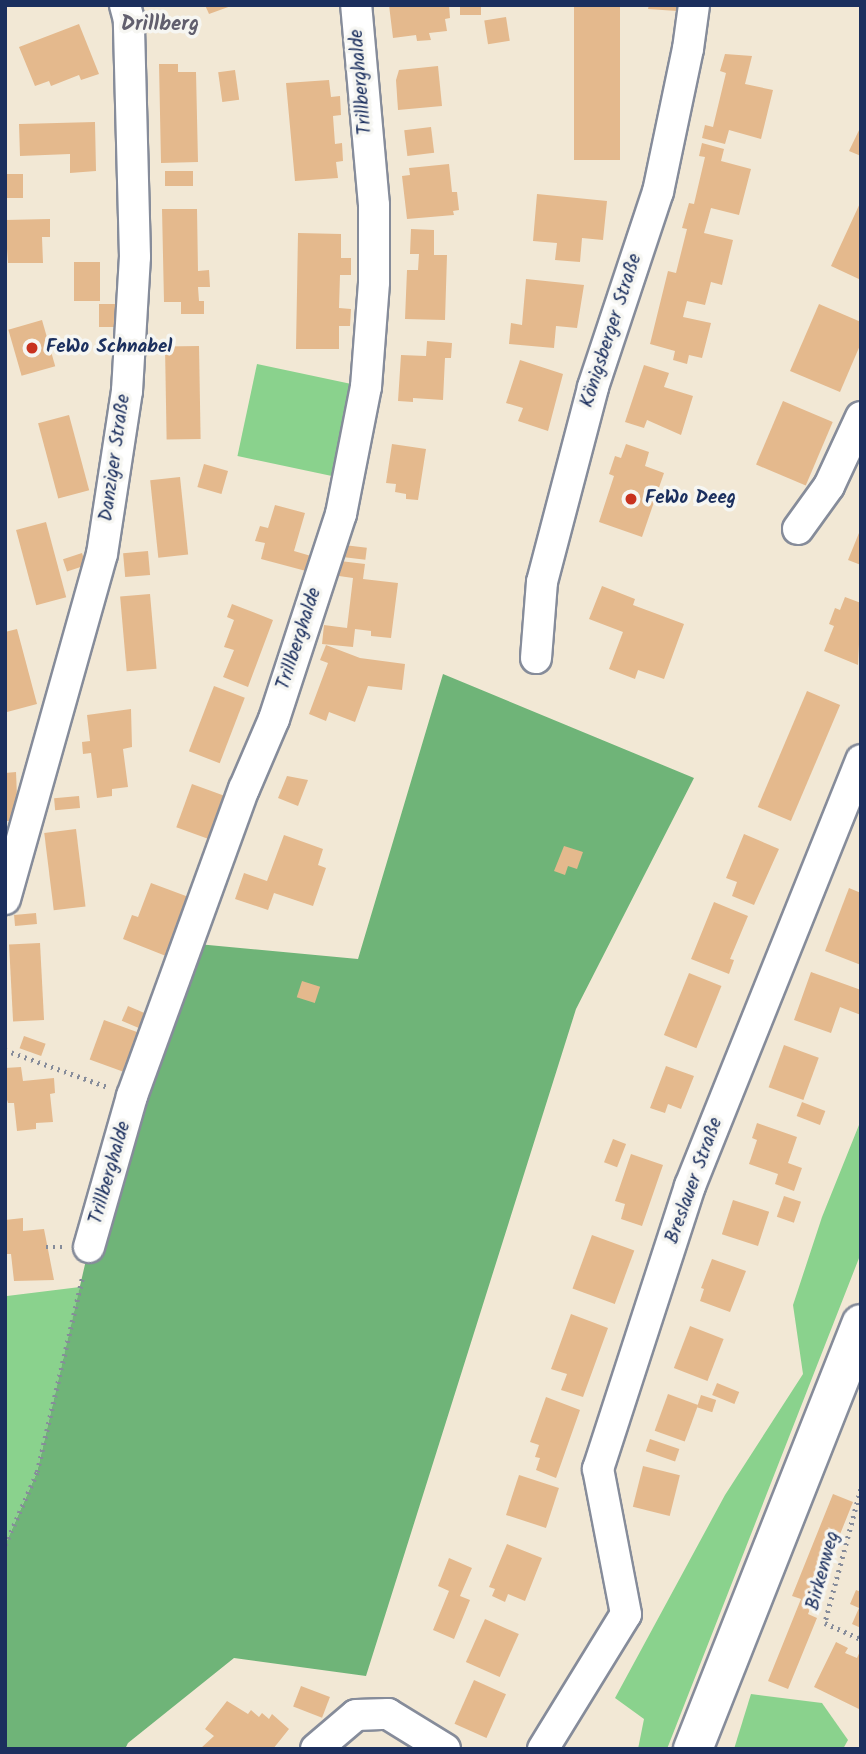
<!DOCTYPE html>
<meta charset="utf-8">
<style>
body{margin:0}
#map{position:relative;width:866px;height:1754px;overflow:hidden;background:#f2e8d5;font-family:Kalam,sans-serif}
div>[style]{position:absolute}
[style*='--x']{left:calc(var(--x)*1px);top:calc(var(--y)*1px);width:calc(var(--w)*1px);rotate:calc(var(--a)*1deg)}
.green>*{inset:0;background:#8ad28d;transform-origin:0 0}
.forest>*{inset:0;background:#6fb478}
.building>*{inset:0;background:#e4b98d;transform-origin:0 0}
.path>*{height:4.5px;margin-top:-2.25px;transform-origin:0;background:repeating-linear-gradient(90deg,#868c9a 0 2px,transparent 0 7px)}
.roads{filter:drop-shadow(2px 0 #868c9a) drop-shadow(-2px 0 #868c9a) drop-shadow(0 2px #868c9a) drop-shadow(0 -2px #868c9a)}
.minor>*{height:30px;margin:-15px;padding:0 15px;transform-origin:15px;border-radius:15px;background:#fff}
.primary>*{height:38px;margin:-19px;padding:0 19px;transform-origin:19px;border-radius:19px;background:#fff}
.dots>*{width:19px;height:19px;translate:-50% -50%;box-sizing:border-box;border:4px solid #f6f6f2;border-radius:50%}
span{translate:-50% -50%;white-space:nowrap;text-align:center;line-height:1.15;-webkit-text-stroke:7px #f6f6f2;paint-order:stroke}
.street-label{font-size:19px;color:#1b2f5e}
.poi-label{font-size:19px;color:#1b2f5e;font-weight:700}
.left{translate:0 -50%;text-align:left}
.neighbourhood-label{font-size:21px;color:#615f6e;font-weight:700}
.frame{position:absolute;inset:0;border:7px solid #1b2f5e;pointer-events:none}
</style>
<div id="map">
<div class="green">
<div style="left:257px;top:364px;width:111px;height:94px;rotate:12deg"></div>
<div style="clip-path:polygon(861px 1120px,861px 1253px,667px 1749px,638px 1749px,644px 1719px,615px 1698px,725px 1495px,803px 1374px,793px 1305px,822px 1217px)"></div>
<div style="clip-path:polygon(80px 1287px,37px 1472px,5px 1545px,5px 1291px,7px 1296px)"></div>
<div style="clip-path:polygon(751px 1694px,822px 1703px,848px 1740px,843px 1749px,734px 1749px)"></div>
</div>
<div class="forest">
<div style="clip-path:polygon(443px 674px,694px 778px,576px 1009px,366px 1676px,234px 1658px,128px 1743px,125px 1749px,5px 1749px,5px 1545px,37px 1472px,89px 1247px,187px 943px,358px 959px)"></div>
</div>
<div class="building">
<div style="clip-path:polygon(205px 5px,231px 5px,231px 6px,209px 14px)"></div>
<div style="clip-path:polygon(389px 5px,449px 5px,450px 18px,445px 19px,447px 31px,429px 33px,431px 40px,417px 41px,416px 35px,393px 38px)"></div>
<div style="left:460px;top:5px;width:21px;height:10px"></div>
<div style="left:574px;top:5px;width:46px;height:155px"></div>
<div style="clip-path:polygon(649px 5px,678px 5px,677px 11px,648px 9px)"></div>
<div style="left:506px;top:17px;width:24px;height:22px;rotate:81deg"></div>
<div style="clip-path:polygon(79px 24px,99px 74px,81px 80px,79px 75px,51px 86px,49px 81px,35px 86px,19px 47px)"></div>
<div style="clip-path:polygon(725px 54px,752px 56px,745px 84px,773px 90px,761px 139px,729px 130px,725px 144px,702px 138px,705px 125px,713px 127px,726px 73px,720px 71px)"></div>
<div style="clip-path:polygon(159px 64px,178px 64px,178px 72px,196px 72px,198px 162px,161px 163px)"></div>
<div style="clip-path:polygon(438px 66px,442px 106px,398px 110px,396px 80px,399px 70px)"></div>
<div style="left:235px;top:70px;width:30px;height:17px;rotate:82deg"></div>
<div style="clip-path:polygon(329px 80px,331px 97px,340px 96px,341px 115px,333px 116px,335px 144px,342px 143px,343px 161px,336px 162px,338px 178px,295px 181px,286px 83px)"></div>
<div style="clip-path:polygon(95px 122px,96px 171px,70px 173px,70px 154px,20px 156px,19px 124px)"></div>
<div style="clip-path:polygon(861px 126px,861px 156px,849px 151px)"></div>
<div style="left:431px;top:127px;width:26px;height:27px;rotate:83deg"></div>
<div style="clip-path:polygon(702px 143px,724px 149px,721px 161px,751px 169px,739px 215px,711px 208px,704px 233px,733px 240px,722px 285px,711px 282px,705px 305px,687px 301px,683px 317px,711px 323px,702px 358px,689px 355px,687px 364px,673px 360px,675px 351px,650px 344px,668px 271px,676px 273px,687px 229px,682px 228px,689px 203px,694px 204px,705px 157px,699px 156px)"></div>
<div style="clip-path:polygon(449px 164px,452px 192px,457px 192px,459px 210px,453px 211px,454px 215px,407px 219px,402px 176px,410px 175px,409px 168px)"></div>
<div style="left:165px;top:171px;width:28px;height:15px"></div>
<div style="left:5px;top:174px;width:18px;height:24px"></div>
<div style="clip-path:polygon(537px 194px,607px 201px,603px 240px,582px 238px,580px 262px,555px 260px,557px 243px,533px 241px)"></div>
<div style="clip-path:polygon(861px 201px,861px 280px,831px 266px)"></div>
<div style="clip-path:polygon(162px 209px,197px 209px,198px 271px,209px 270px,210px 287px,198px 287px,199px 301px,204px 301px,204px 314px,181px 314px,181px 302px,164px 302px)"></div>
<div style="clip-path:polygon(50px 219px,50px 237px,42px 237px,43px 263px,8px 263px,5px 220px)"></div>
<div style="clip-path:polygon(411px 229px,434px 230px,434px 255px,447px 255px,445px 320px,405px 319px,407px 270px,418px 270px,419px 254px,410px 254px)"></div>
<div style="clip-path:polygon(298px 233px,341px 234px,341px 258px,351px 258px,351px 275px,340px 275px,339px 308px,351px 309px,350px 326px,339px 326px,339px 349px,296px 349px)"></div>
<div style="left:74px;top:262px;width:26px;height:39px"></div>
<div style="clip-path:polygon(526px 279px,584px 285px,577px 328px,556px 326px,554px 348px,509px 344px,511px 323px,522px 325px)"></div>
<div style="left:99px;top:304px;width:22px;height:23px"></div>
<div style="clip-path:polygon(819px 304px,861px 322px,861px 343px,840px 392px,790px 371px)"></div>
<div style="left:42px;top:320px;width:48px;height:35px;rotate:74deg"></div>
<div style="clip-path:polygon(427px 341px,452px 343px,451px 358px,445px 358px,443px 400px,413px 398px,413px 402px,398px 401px,401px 355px,426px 356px)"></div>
<div style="left:199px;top:346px;width:93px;height:34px;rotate:89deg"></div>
<div style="clip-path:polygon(520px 360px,563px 374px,548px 431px,518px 421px,523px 408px,506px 403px)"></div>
<div style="clip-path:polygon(644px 365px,669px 373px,664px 387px,693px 396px,681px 435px,647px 420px,644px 428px,625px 422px)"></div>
<div style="left:783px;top:401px;width:54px;height:69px;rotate:23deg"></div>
<div style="left:69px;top:415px;width:78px;height:32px;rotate:75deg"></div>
<div style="clip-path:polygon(392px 444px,426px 449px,418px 500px,406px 499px,406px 494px,395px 492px,396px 484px,386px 483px)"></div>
<div style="clip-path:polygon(626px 444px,649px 452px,645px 466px,664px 473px,642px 537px,599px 522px,614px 476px,609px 474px,615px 456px,621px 458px)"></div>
<div style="left:204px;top:464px;width:25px;height:24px;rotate:16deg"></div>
<div style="left:180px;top:477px;width:78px;height:30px;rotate:84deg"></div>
<div style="clip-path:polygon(275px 505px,305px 513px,294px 551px,311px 556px,306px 571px,261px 559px,265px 543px,255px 541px,260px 526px,268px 528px)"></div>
<div style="left:46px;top:522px;width:78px;height:31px;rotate:75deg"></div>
<div style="clip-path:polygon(861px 528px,861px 565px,848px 560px)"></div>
<div style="left:344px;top:545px;width:23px;height:12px;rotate:7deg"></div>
<div style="left:148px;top:551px;width:24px;height:25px;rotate:85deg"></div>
<div style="left:82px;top:553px;width:13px;height:20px;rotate:72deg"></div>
<div style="clip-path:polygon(340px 561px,365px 564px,363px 579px,398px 583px,391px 638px,371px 636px,371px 631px,355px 629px,353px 647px,322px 644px,324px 625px,347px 628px,353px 578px,339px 576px)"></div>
<div style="clip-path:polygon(602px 586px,635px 599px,633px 605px,684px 624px,664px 679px,638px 670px,635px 679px,609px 669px,623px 632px,589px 619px)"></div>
<div style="left:150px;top:594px;width:75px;height:30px;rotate:85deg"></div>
<div style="clip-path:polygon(845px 597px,861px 603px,858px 665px,824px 651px,834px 626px,829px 624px,835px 608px,840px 610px)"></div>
<div style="clip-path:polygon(232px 604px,273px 620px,248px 687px,223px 677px,234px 650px,224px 647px,234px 620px,227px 617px)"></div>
<div style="clip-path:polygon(17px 629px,37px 704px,7px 712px,5px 632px)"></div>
<div style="clip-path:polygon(326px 645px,360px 658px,405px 664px,402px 690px,368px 686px,355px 722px,329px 712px,326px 721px,309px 714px,328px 663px,320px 660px)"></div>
<div style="left:214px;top:686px;width:33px;height:70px;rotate:21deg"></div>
<div style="left:807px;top:691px;width:36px;height:126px;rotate:23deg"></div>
<div style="clip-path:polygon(131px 709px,132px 747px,123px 749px,128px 787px,112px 789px,112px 796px,97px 798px,91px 753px,83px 754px,82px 742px,90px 741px,87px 715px)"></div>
<div style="clip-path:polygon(16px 772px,18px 821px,5px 821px,5px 773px)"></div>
<div style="clip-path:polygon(287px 776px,308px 780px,298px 806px,278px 798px)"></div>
<div style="left:192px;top:784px;width:38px;height:46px;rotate:20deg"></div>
<div style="left:79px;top:796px;width:12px;height:25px;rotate:85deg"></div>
<div style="left:76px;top:829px;width:78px;height:32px;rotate:83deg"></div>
<div style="clip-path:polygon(744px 834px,779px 849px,754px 905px,732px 896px,737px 882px,726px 878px)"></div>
<div style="clip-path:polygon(284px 835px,323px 849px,318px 865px,326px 868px,313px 906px,274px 893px,268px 910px,235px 899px,244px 873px,267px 881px)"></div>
<div style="clip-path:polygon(564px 846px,583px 852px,577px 869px,568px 866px,565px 875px,554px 871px)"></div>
<div style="clip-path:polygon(151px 883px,194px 899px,171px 958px,123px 939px,132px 915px,138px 917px)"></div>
<div style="clip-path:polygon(849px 888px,861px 893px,861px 965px,825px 951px)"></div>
<div style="clip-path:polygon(714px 902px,748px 916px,730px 959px,734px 960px,729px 974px,691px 959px)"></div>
<div style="left:36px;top:913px;width:11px;height:22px;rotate:85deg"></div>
<div style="left:40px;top:943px;width:77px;height:31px;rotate:87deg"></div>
<div style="clip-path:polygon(811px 972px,861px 990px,861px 1015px,840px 1007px,831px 1033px,794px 1020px)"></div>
<div style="left:689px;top:973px;width:35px;height:67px;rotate:22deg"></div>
<div style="left:302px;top:981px;width:19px;height:17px;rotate:18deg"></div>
<div style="left:128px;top:1006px;width:21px;height:16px;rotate:23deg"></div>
<div style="left:104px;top:1020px;width:38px;height:42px;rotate:20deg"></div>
<div style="left:24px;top:1036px;width:23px;height:13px;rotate:20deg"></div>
<div style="left:784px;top:1045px;width:37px;height:45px;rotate:20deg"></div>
<div style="clip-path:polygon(666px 1066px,694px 1076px,681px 1109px,668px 1104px,665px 1113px,650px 1108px)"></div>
<div style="clip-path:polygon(21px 1067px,23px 1081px,54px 1078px,55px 1093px,50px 1094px,53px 1122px,36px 1123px,36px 1129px,17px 1131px,14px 1103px,8px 1103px,5px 1093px,5px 1068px)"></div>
<div style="left:802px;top:1102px;width:25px;height:15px;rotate:21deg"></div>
<div style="clip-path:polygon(757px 1123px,797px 1137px,788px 1163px,802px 1168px,794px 1191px,775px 1184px,778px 1174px,749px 1164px,757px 1140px,752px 1138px)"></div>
<div style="left:613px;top:1139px;width:14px;height:25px;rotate:21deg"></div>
<div style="clip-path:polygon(631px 1154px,663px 1165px,642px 1226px,621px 1219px,625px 1204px,615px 1201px)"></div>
<div style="left:784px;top:1196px;width:18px;height:22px;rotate:19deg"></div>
<div style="left:733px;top:1200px;width:38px;height:36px;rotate:18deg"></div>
<div style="clip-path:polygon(23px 1218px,23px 1231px,44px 1229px,54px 1280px,14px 1281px,11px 1254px,5px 1254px,5px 1220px)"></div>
<div style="left:592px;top:1235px;width:45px;height:57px;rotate:20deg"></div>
<div style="clip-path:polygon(712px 1259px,746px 1271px,730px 1312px,700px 1301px,704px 1289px,701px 1288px)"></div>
<div style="clip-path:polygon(571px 1314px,608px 1328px,583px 1397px,561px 1390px,567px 1374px,551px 1369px)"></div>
<div style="left:690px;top:1326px;width:36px;height:45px;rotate:21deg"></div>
<div style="left:717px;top:1383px;width:24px;height:13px;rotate:22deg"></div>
<div style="left:668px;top:1394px;width:32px;height:39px;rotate:20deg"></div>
<div style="left:701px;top:1395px;width:16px;height:13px;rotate:18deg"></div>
<div style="clip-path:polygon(546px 1397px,580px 1410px,556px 1478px,536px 1470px,540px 1458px,535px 1457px,539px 1445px,530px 1442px)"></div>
<div style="left:650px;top:1439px;width:31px;height:13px;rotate:19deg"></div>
<div style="left:643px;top:1466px;width:38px;height:42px;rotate:14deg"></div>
<div style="left:519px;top:1475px;width:42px;height:42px;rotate:18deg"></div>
<div style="clip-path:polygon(833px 1494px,853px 1502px,808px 1614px,817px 1618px,788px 1689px,768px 1681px,801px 1599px,792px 1596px)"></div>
<div style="clip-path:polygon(507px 1544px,542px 1558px,525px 1601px,508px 1594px,505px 1602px,492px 1596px,495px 1589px,489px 1587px)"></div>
<div style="clip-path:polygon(449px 1558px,472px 1568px,460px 1596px,470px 1600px,454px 1639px,433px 1630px,449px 1591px,438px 1586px)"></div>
<div style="clip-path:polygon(856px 1590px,861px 1592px,861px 1628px,852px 1624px,859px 1608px,850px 1604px)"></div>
<div style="left:485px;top:1619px;width:37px;height:47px;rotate:24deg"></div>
<div style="clip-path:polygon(836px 1642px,848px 1648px,845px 1653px,857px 1658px,861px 1649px,861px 1710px,814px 1687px)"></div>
<div style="left:474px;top:1680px;width:35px;height:48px;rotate:24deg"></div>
<div style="left:301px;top:1686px;width:31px;height:22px;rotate:21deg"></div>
<div style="clip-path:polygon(227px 1701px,248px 1714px,251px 1710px,259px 1717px,262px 1713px,269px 1719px,272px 1714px,289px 1729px,273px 1749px,200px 1749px,214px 1736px,205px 1729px)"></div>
</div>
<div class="path">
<div style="--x:5;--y:1050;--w:109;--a:19.8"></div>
<div style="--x:46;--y:1247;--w:16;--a:0"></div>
<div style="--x:861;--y:1489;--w:139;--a:105"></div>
<div style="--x:825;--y:1623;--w:39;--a:24"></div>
<div style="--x:5;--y:1545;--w:80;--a:-66.3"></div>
<div style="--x:37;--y:1472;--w:203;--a:-76.9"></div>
</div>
<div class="roads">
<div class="minor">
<div style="--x:798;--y:529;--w:53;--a:-54.2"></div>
<div style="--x:829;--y:486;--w:76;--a:-65.1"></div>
<div style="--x:536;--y:658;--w:76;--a:-85.5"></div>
<div style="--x:542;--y:582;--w:202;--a:-75.3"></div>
<div style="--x:593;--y:387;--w:206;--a:-71.6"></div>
<div style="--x:658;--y:192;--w:146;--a:-78.2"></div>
<div style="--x:688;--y:49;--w:44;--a:-82.2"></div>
<div style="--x:5;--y:899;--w:358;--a:-74.3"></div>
<div style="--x:102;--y:554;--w:165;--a:-81.3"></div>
<div style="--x:127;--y:391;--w:134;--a:-86.6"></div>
<div style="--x:135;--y:257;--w:237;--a:-91.5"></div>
<div style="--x:129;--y:20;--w:16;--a:-105"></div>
<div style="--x:89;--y:1247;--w:157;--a:-74.1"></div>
<div style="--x:132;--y:1096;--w:327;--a:-70"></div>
<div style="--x:244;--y:789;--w:76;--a:-66.8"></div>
<div style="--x:274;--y:719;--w:216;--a:-71.9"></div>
<div style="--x:341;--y:514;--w:129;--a:-78.9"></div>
<div style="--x:366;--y:387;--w:105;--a:-85.6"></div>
<div style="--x:374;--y:282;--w:77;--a:-90"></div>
<div style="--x:374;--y:205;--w:201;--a:-95.1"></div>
<div style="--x:316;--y:1749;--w:52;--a:-40.4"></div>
<div style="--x:356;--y:1715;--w:32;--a:-2"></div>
<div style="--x:388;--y:1714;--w:67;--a:31.6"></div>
<div style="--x:543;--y:1749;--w:158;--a:-58.4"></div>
<div style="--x:626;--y:1614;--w:148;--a:-100.9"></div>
<div style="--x:598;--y:1469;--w:298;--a:-72"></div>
<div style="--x:690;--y:1186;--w:459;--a:-68.1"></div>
</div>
<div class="primary">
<div style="--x:693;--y:1749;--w:457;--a:-68.4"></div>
</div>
</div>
<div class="dots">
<div style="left:32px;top:348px;background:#c8321e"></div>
<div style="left:631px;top:499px;background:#c8321e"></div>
</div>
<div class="street-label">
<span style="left:362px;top:82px;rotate:-95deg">Trillberghalde</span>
<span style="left:612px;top:331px;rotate:-72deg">Königsberger Straße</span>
<span style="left:116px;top:458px;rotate:-82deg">Danziger Straße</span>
<span style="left:300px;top:639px;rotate:-72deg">Trillberghalde</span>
<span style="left:111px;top:1173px;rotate:-74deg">Trillberghalde</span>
<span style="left:695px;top:1181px;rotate:-70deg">Breslauer Straße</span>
<span style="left:824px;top:1571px;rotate:-75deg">Birkenweg</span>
</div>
<div class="poi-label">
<span class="left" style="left:46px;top:348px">FeWo Schnabel</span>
<span class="left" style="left:645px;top:499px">FeWo Deeg</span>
</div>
<div class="neighbourhood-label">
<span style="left:160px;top:25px">Drillberg</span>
</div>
<div class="frame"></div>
</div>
